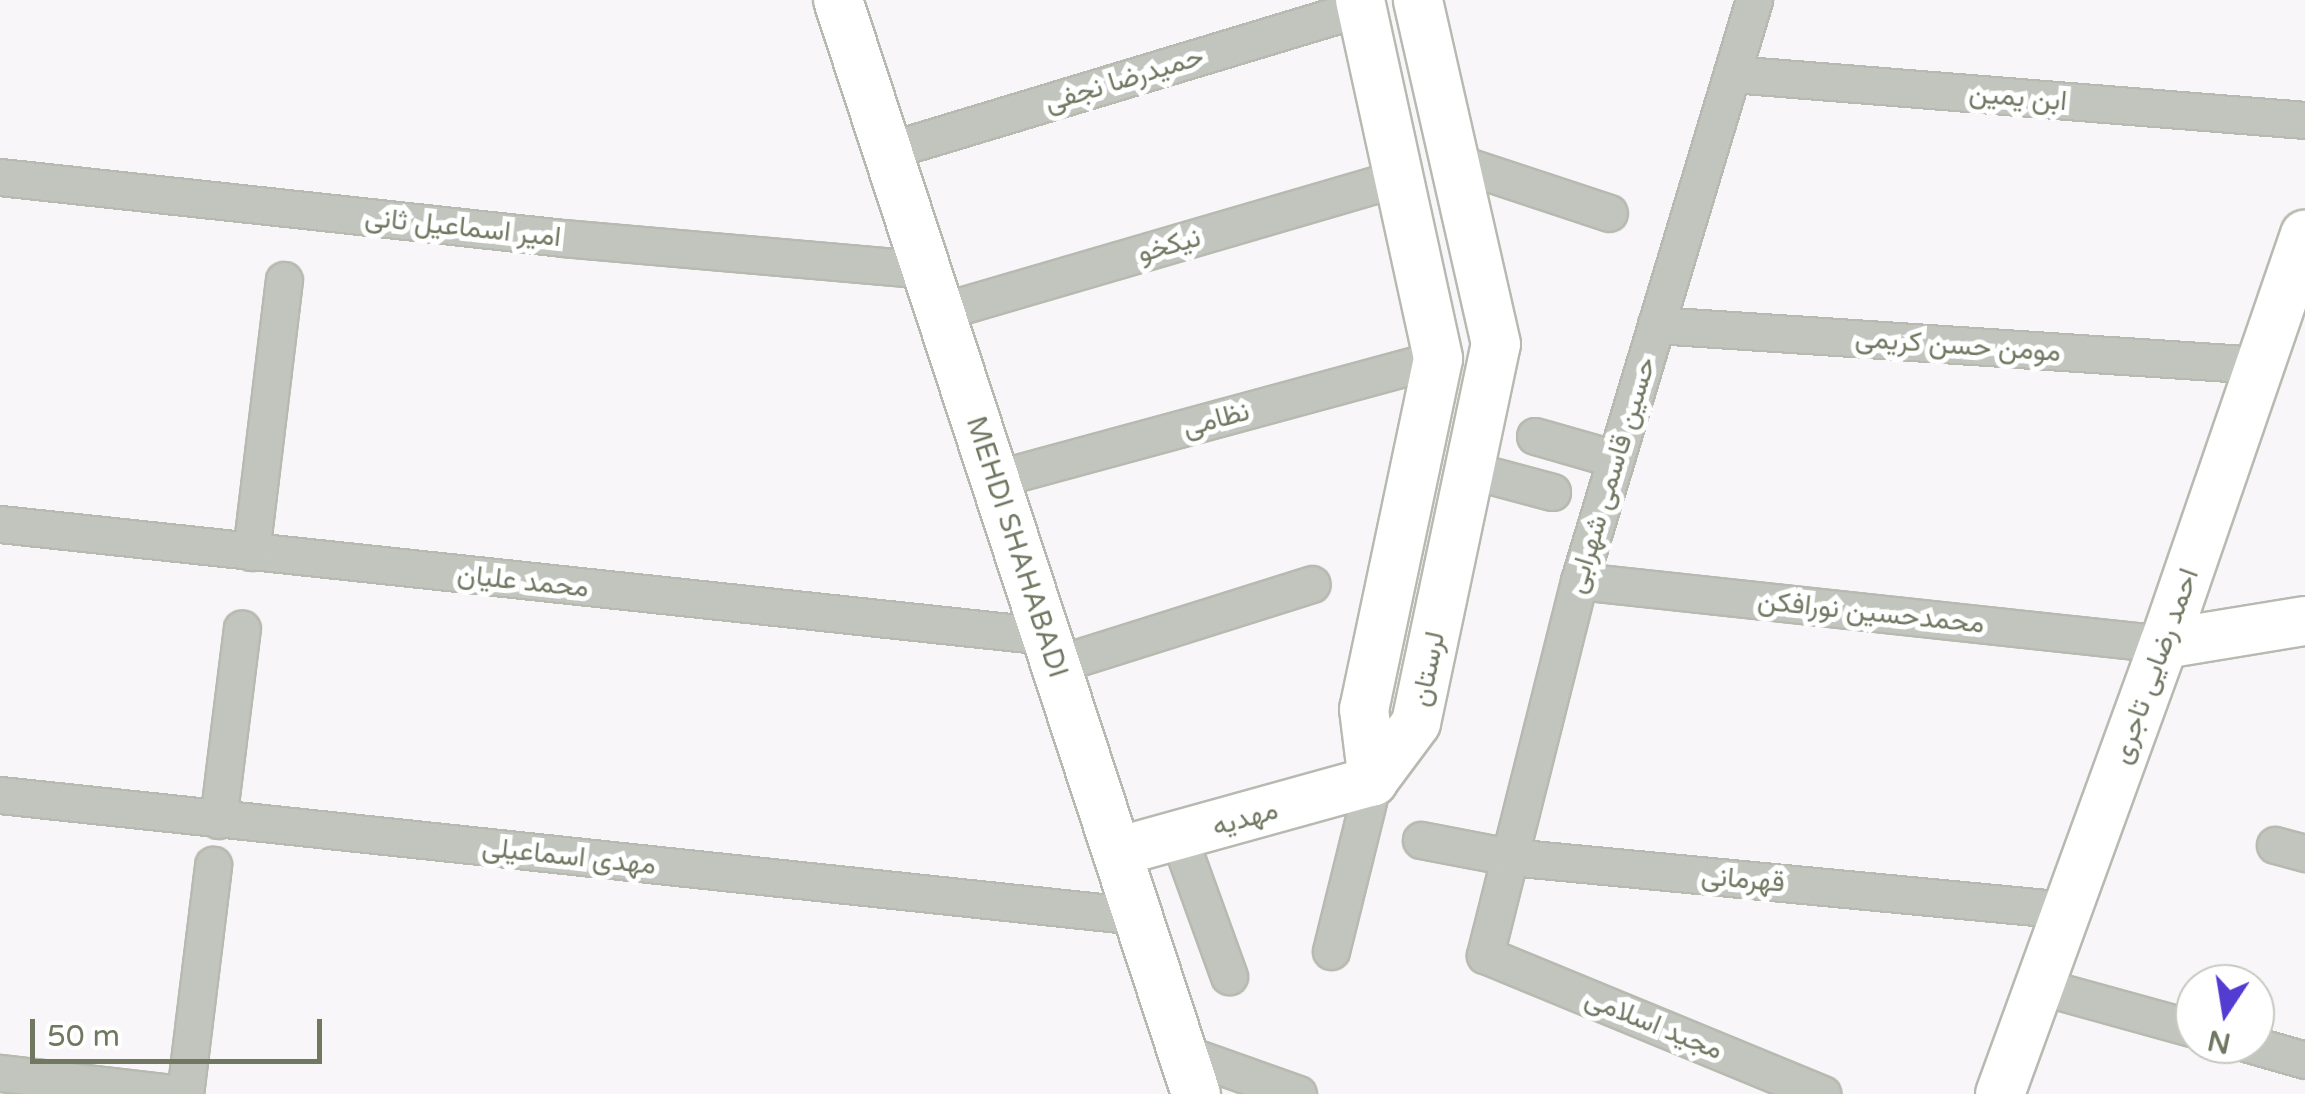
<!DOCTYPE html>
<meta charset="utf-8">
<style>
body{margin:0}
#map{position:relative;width:2305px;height:1094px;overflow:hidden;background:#f8f6f8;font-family:"Varela Round",Vazirmatn,sans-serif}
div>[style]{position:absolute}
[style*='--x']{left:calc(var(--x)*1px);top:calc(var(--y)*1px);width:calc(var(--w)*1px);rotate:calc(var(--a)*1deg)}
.roads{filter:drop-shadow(2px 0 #b7bab0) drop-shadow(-2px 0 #b7bab0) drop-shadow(0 2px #b7bab0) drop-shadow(0 -2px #b7bab0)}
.street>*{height:35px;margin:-17.5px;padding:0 17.5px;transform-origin:17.5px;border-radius:17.5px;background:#c2c5be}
.secondary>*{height:48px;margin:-24px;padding:0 24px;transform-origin:24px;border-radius:24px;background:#fff}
span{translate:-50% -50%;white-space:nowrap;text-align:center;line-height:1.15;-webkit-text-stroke:10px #fff;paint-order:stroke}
.street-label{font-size:28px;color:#707862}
.north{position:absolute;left:2175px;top:964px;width:100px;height:100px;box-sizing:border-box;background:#fff;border:2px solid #c6c9c0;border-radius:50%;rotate:192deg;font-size:28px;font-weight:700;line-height:40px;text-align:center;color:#707862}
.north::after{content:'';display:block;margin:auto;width:35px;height:45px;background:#523cd2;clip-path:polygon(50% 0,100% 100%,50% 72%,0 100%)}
.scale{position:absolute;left:30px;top:1019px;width:292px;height:45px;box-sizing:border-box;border:5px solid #707862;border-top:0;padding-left:12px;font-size:30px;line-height:35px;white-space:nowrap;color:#707862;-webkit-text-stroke:8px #fff;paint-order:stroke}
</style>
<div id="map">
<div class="roads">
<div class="street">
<div style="--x:1754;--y:0;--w:607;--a:106.76"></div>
<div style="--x:1579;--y:581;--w:386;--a:104.1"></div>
<div style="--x:1485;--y:955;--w:365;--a:22.4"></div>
<div style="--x:1732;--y:74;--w:575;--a:4.59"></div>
<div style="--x:887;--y:151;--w:496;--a:-16.8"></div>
<div style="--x:1455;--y:162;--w:162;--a:18.3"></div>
<div style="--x:0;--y:177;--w:566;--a:6.18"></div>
<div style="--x:563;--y:238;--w:364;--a:5"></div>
<div style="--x:940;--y:312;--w:477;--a:-16.3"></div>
<div style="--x:1656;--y:325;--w:605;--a:3.79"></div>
<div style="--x:1535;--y:436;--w:83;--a:16"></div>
<div style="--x:1470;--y:470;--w:85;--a:15"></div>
<div style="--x:995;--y:479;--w:459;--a:-15.2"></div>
<div style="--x:0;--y:524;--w:1052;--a:6.11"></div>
<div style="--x:251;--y:552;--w:274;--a:-83.1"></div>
<div style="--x:1579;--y:581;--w:588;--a:6.15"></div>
<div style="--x:1055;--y:665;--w:269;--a:-17.5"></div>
<div style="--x:0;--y:795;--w:1143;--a:6.07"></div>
<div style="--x:218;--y:820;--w:193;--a:-82.9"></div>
<div style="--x:1179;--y:838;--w:147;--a:70.1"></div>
<div style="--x:1421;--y:840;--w:91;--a:10.8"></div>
<div style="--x:1510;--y:857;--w:560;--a:5.44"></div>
<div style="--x:2275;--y:845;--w:31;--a:15"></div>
<div style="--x:1331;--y:951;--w:175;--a:-76.1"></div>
<div style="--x:2039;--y:986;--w:162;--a:15.4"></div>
<div style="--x:2249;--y:1044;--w:58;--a:15.9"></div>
<div style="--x:1183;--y:1053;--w:122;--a:19.6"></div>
<div style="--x:0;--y:1073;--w:183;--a:6.6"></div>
<div style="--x:185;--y:1094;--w:231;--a:-83"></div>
</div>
<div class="secondary">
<div style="--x:838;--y:0;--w:1151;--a:71.88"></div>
<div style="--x:1360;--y:0;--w:367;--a:77.7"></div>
<div style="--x:1438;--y:359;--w:358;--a:101.9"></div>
<div style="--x:1364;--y:709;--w:73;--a:82.9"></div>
<div style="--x:2164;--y:644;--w:143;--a:-9.3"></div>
<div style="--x:1373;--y:781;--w:72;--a:-53.4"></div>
<div style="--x:1416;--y:723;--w:387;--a:-78.1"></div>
<div style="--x:1496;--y:344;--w:353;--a:-102.8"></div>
<div style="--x:1117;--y:852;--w:266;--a:-15.5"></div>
<div style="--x:2000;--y:1094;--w:479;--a:-70"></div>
<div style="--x:2164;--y:644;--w:433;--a:-71"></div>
</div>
</div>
<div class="street-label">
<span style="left:1124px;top:79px;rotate:-17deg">حمیدرضا نجفی</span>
<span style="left:2018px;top:97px;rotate:5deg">ابن یمین</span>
<span style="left:463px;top:227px;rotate:6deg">امیر اسماعیل ثانی</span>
<span style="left:1169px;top:245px;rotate:-16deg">نیکخو</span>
<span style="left:1958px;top:345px;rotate:4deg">مومن حسن کریمی</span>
<span style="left:1216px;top:419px;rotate:-15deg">نظامی</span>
<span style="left:1611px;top:475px;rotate:-73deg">حسین قاسمی شهرابی</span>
<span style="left:1017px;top:547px;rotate:72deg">MEHDI SHAHABADI</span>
<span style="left:523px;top:581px;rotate:6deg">محمد علیان</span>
<span style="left:1871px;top:612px;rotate:6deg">محمدحسین نورافکن</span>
<span style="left:2155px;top:666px;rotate:-70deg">احمد رضایی تاجری</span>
<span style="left:1428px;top:669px;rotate:-78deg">لرستان</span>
<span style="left:1245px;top:818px;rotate:-16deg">مهدیه</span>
<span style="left:569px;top:856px;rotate:6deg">مهدی اسماعیلی</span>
<span style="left:1743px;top:879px;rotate:5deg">قهرمانی</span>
<span style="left:1654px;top:1024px;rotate:22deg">مجید اسلامی</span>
</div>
<div class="north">N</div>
<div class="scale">50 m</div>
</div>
